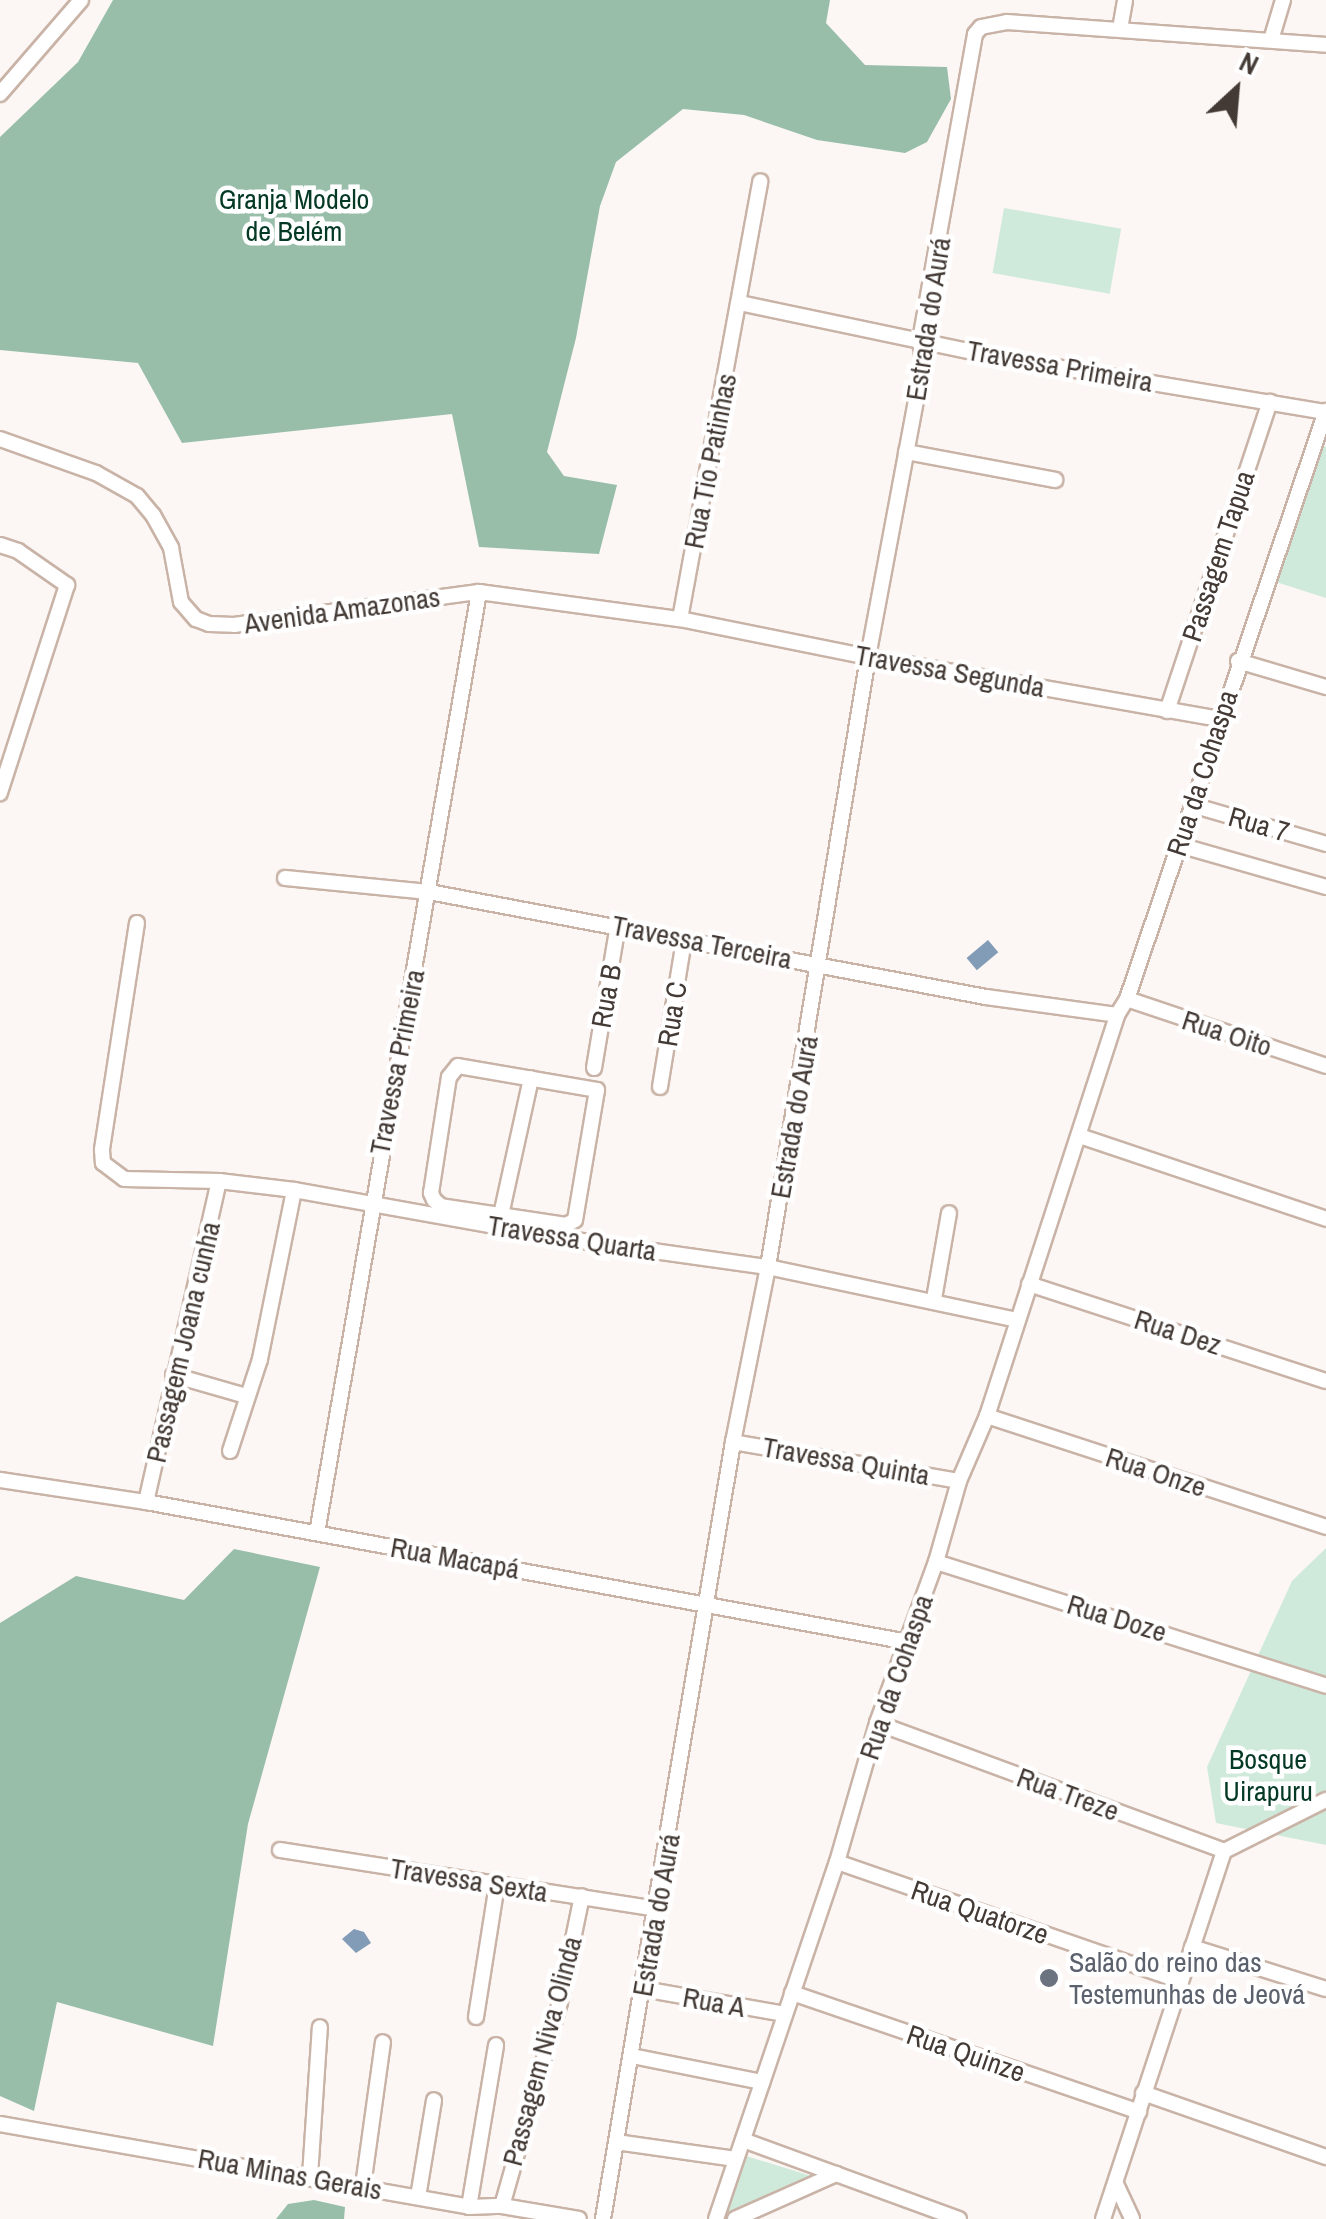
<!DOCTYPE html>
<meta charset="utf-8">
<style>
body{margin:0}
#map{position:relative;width:1326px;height:2219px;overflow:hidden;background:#fcf7f4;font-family:"Archivo Narrow",sans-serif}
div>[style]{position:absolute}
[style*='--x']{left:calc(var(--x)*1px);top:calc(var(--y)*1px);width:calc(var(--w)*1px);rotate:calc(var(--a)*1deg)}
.green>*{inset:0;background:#cfeadb;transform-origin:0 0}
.forest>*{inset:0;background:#98beaa}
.water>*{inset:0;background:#829cb7;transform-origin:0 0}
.roads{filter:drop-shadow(2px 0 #c9b3a7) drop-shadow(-2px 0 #c9b3a7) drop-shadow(0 2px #c9b3a7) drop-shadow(0 -2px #c9b3a7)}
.minor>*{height:14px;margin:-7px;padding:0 7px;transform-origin:7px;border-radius:7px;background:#fff}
.dots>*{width:28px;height:28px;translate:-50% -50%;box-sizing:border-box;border:5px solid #fff;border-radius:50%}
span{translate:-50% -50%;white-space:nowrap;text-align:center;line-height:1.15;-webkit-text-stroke:9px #fff;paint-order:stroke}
.park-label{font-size:28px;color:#043925}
.street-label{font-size:28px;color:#433a35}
.worship-label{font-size:28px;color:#5b616d}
.left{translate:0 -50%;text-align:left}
.north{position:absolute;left:1186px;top:40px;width:100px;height:100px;-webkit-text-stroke:8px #fff;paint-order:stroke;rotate:26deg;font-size:28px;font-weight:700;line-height:40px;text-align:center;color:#433a35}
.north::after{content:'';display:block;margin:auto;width:35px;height:45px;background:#433a35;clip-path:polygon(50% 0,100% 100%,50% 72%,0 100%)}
</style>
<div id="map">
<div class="green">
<div style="left:1004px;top:208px;width:119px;height:66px;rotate:10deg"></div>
<div style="clip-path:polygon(1323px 446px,1326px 447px,1326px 598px,1276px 582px)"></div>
<div style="clip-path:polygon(1326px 1548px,1326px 1845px,1216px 1823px,1207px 1767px,1292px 1581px)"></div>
<div style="clip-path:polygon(743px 2155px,818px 2178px,725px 2214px)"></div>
</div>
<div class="forest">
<div style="clip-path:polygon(113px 0,830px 0,826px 23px,865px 65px,947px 67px,951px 99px,927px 142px,905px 153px,817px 140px,744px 115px,683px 109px,616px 162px,600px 206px,576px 338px,547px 452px,564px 476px,617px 485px,599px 554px,479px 547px,452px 414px,182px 443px,138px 363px,0 350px,0 137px,78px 62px)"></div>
<div style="clip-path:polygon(234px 1549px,320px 1567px,248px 1824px,213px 2046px,57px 2002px,34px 2111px,0 2096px,0 1623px,76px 1576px,184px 1600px)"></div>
<div style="clip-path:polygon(314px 2200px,345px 2207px,344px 2219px,276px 2219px,288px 2204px)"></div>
</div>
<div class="water">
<div style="left:988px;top:940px;width:16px;height:28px;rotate:50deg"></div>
<div style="clip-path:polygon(354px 1929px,364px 1932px,371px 1943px,356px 1953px,342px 1939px)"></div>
</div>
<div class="roads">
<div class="minor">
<div style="--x:1120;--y:29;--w:29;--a:-80"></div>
<div style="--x:1271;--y:40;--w:42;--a:-73.3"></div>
<div style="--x:0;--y:94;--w:124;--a:-49.2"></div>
<div style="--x:740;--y:303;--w:263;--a:11.9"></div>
<div style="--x:997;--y:357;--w:334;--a:9.5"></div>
<div style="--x:0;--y:439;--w:102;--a:19.5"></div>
<div style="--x:96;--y:473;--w:47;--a:29.3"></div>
<div style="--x:137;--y:496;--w:25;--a:50"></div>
<div style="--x:153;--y:515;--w:38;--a:61"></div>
<div style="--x:171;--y:548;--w:55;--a:79.5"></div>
<div style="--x:181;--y:602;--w:23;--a:49"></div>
<div style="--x:196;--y:619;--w:14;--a:21"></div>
<div style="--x:209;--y:624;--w:25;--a:2"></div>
<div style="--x:234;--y:625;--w:247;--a:-7.7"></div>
<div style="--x:479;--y:592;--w:203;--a:7.7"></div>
<div style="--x:680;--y:619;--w:192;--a:11.4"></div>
<div style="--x:868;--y:657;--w:357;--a:10"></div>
<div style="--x:906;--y:452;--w:152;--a:10.6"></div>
<div style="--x:0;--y:545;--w:19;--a:18"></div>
<div style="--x:18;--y:551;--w:60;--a:34.8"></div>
<div style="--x:67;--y:585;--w:219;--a:107.9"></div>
<div style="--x:680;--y:619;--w:445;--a:-79.6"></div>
<div style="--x:1238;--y:661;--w:92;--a:16.5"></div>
<div style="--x:1167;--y:711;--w:326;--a:-71.6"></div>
<div style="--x:1192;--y:805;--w:140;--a:16.2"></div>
<div style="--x:1179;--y:845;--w:153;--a:15.9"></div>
<div style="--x:285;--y:878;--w:145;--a:5.6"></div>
<div style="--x:429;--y:892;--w:567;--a:10.68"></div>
<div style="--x:986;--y:997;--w:132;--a:7.8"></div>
<div style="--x:137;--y:923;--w:230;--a:98.8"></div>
<div style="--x:102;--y:1150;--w:13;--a:86"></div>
<div style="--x:103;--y:1163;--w:26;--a:37"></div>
<div style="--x:124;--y:1179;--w:95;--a:1.2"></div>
<div style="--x:219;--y:1181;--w:76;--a:6.8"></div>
<div style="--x:294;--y:1190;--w:271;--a:10.2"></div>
<div style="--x:561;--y:1238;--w:209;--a:8"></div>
<div style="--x:768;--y:1267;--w:255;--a:12"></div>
<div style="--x:1127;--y:999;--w:210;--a:18.6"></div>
<div style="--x:458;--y:1066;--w:141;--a:9.8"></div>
<div style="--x:597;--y:1090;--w:132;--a:99.6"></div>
<div style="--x:575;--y:1220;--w:10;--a:151"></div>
<div style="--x:566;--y:1225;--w:126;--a:-171.4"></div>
<div style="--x:441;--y:1206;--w:9;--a:-139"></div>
<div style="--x:434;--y:1200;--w:8;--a:-113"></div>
<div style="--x:431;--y:1193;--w:117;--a:-81.2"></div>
<div style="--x:449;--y:1077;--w:14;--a:-51"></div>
<div style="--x:594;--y:1068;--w:146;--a:-80.5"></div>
<div style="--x:660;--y:1087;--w:148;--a:-80.7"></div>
<div style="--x:1080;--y:1136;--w:260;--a:18.6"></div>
<div style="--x:501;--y:1215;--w:140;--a:-77.6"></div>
<div style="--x:1029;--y:1284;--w:312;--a:18.1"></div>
<div style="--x:934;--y:1299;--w:87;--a:-80.1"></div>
<div style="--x:173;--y:1375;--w:76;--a:16"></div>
<div style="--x:987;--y:1416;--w:357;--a:18.1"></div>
<div style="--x:733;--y:1442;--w:229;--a:9.8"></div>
<div style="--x:230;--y:1451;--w:97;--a:-71.9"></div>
<div style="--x:260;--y:1359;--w:172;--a:-78.6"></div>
<div style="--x:0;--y:1480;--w:148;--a:8.6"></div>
<div style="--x:146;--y:1502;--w:775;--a:10.41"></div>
<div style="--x:146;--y:1502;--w:329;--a:-77.2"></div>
<div style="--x:317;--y:1533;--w:955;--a:-80.23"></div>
<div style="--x:936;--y:1562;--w:409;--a:17.6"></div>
<div style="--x:877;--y:1723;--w:370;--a:20.2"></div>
<div style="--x:280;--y:1850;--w:382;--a:8.9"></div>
<div style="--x:837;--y:1862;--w:364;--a:19.1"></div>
<div style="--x:1192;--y:1947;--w:140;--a:17.4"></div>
<div style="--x:643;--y:1989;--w:144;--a:10"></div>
<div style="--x:792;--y:1993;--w:367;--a:18.9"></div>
<div style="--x:476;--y:2017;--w:134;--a:-81"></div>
<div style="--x:632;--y:2056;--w:133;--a:11.3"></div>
<div style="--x:1143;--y:2093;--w:194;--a:19.3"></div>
<div style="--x:0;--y:2124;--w:476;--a:10"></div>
<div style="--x:469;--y:2207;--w:33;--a:-2"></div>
<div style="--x:502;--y:2206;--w:78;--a:9.6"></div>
<div style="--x:743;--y:2140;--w:230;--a:20.1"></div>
<div style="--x:616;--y:2142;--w:121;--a:8.1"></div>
<div style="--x:310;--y:2176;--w:149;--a:-86.2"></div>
<div style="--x:1116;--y:2184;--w:38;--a:65"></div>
<div style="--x:363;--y:2186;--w:145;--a:-82.1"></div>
<div style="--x:418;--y:2197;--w:98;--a:-80.6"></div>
<div style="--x:502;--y:2206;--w:212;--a:-74.1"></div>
<div style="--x:560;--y:2002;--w:108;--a:-78.3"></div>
<div style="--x:469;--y:2207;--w:164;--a:-80.5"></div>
<div style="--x:603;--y:2219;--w:788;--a:-80.5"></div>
<div style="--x:733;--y:1442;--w:178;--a:-78.7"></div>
<div style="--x:768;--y:1267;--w:618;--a:-80.69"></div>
<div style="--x:868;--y:657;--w:300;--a:-79.4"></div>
<div style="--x:923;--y:362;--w:22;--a:-98"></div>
<div style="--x:920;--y:340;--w:311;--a:-79.8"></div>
<div style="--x:975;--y:34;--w:9;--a:-49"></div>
<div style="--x:981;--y:27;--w:26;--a:-11"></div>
<div style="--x:1007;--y:22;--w:320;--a:4.1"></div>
<div style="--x:716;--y:2219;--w:377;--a:-71.3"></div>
<div style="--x:837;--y:1862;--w:145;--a:-73.9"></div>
<div style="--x:877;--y:1723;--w:171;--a:-69.9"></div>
<div style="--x:936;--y:1562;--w:84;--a:-74.1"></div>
<div style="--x:959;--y:1481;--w:71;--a:-66.7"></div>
<div style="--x:987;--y:1416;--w:422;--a:-72"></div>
<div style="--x:1117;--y:1015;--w:19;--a:-58"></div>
<div style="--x:1127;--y:999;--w:621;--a:-71.3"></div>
<div style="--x:735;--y:2219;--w:111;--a:-24"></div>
<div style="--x:1103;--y:2219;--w:387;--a:-71.8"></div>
<div style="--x:1224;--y:1851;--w:114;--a:-26.6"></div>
</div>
</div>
<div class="dots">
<div style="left:1049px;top:1978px;background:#6b7280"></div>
</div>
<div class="park-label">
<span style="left:294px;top:215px">Granja Modelo<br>de Belém</span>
<span style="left:1268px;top:1775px">Bosque<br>Uirapuru</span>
</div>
<div class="street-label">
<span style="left:928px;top:319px;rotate:-81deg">Estrada do Aurá</span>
<span style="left:1060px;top:366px;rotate:10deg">Travessa Primeira</span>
<span style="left:710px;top:461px;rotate:-79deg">Rua Tio Patinhas</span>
<span style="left:1218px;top:556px;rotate:-72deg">Passagem Tapua</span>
<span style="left:342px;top:610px;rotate:-8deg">Avenida Amazonas</span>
<span style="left:950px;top:671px;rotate:10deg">Travessa Segunda</span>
<span style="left:1202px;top:773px;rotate:-72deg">Rua da Cohaspa</span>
<span style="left:1259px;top:824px;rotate:16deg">Rua 7</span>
<span style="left:702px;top:942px;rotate:11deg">Travessa Terceira</span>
<span style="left:606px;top:996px;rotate:-80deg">Rua B</span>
<span style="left:672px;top:1014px;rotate:-81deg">Rua C</span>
<span style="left:1227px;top:1033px;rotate:18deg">Rua Oito</span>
<span style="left:397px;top:1062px;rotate:-79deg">Travessa Primeira</span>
<span style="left:794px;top:1117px;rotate:-80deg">Estrada do Aurá</span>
<span style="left:572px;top:1238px;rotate:9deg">Travessa Quarta</span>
<span style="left:1178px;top:1332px;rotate:18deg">Rua Dez</span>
<span style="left:183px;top:1342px;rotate:-77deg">Passagem Joana cunha</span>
<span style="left:846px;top:1461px;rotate:10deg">Travessa Quinta</span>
<span style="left:1156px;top:1472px;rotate:18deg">Rua Onze</span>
<span style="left:455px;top:1558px;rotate:10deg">Rua Macapá</span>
<span style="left:1117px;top:1618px;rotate:17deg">Rua Doze</span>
<span style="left:896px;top:1677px;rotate:-71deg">Rua da Cohaspa</span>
<span style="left:1068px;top:1794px;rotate:20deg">Rua Treze</span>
<span style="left:469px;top:1880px;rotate:9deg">Travessa Sexta</span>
<span style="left:980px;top:1912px;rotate:19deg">Rua Quatorze</span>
<span style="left:656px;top:1915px;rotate:-80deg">Estrada do Aurá</span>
<span style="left:714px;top:2002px;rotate:10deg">Rua A</span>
<span style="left:542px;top:2051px;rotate:-75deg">Passagem Niva Olinda</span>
<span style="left:966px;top:2053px;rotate:19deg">Rua Quinze</span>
<span style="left:290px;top:2174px;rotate:10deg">Rua Minas Gerais</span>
</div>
<div class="worship-label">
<span class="left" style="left:1069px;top:1978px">Salão do reino das<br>Testemunhas de Jeová</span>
</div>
<div class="north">N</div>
</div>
